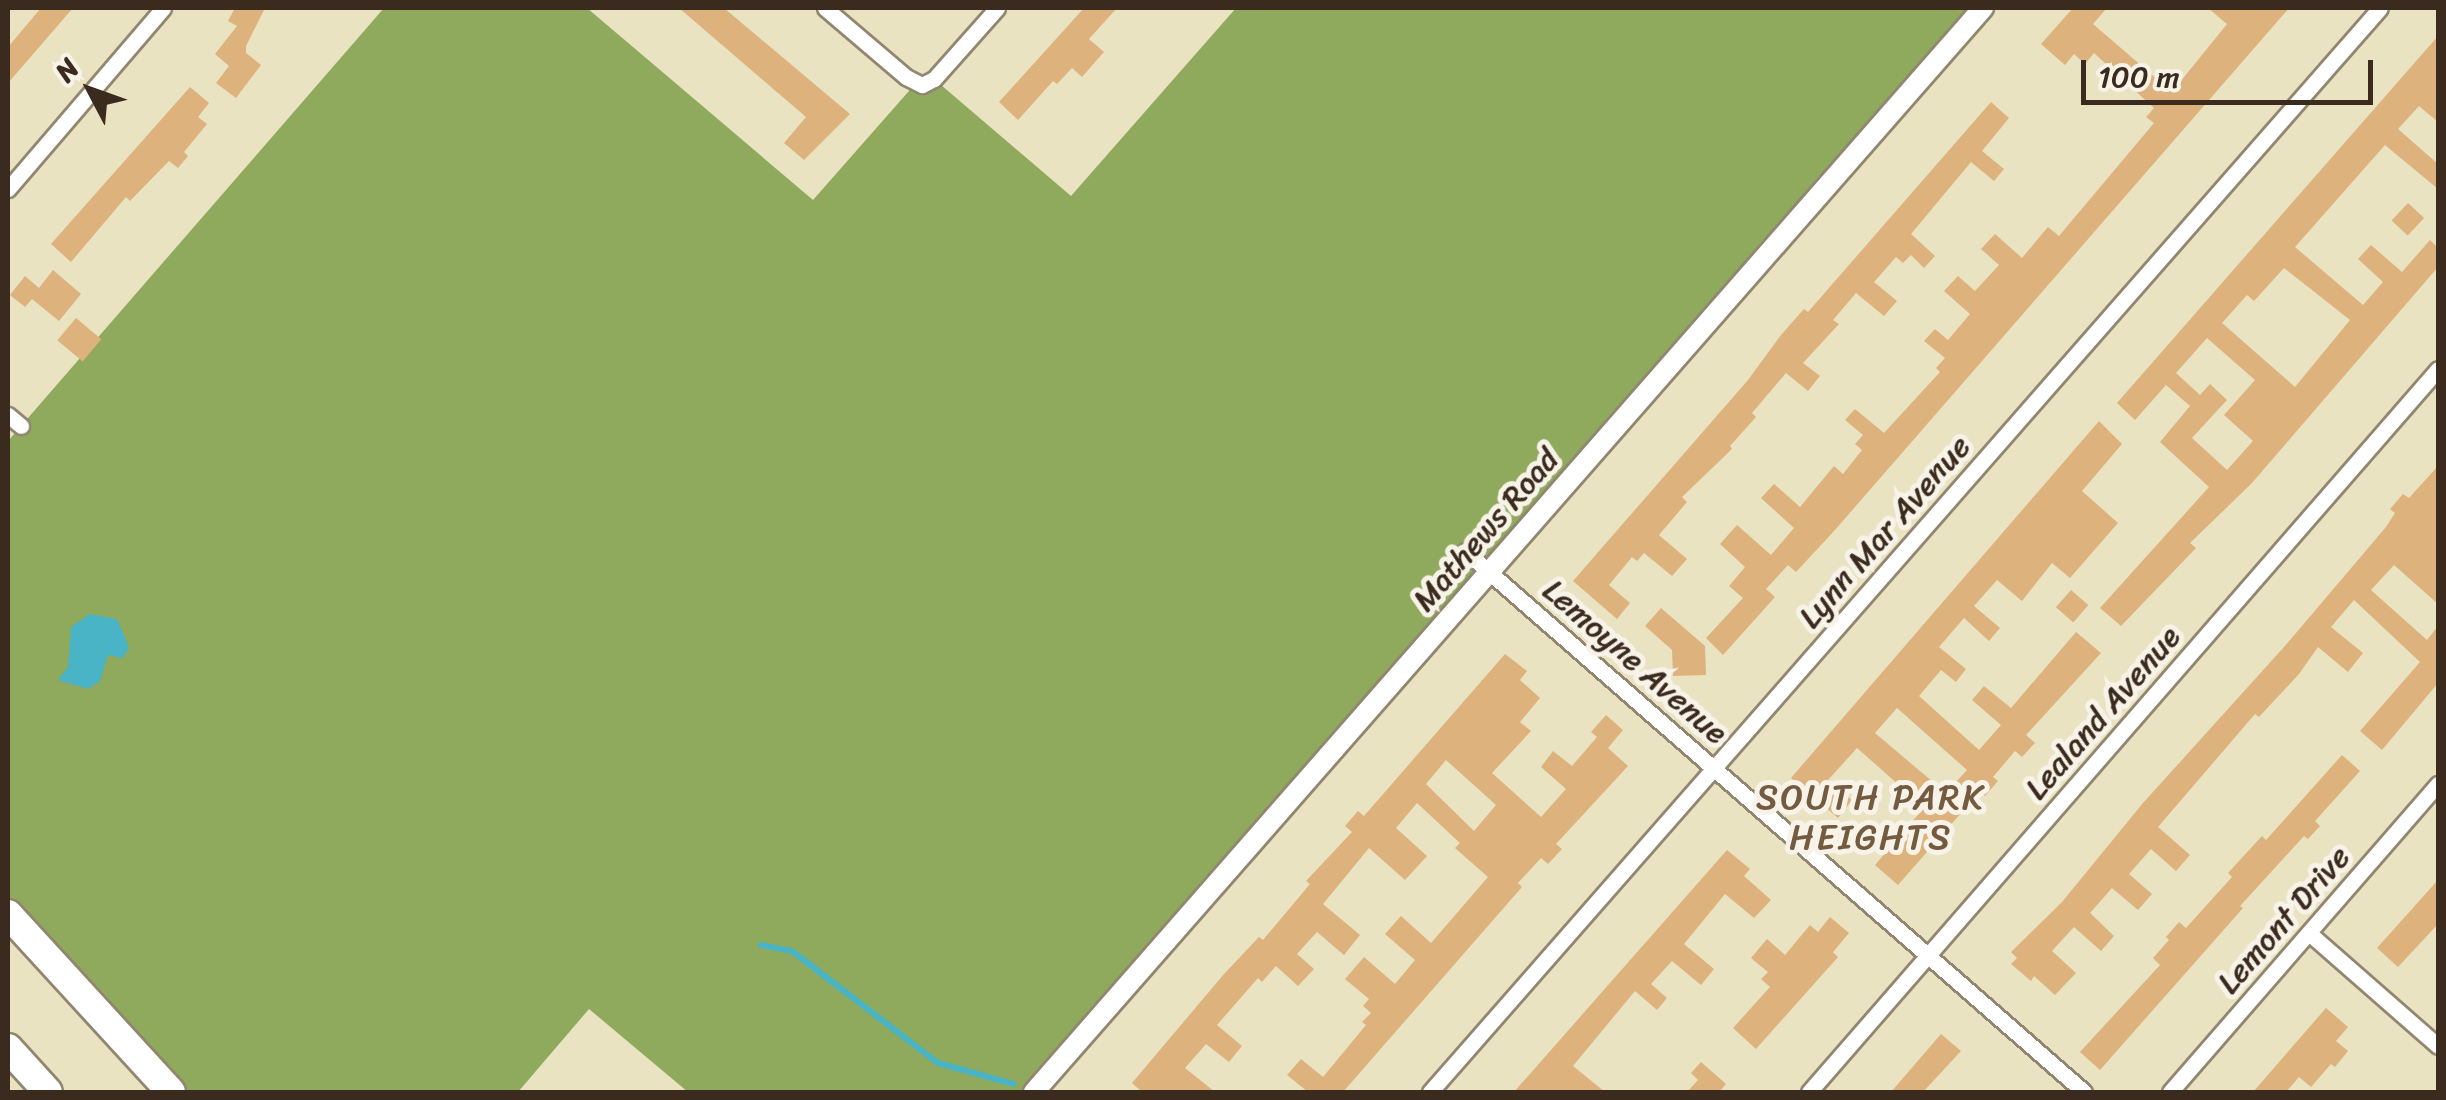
<!DOCTYPE html>
<style>
body{margin:0}
#map{position:relative;width:2446px;height:1100px;overflow:hidden;background:#e9e3c2;font-family:Sriracha,sans-serif}
div>[style]{position:absolute}
[style*='--x']{left:calc(var(--x)*1px);top:calc(var(--y)*1px);width:calc(var(--w)*1px);rotate:calc(var(--a)*1deg)}
.forest>*{inset:0;background:#8faa5c}
.water>*{inset:0;background:#49b4c6}
.stream>*{height:6px;margin:-3px;padding:0 3px;transform-origin:3px;border-radius:3px;background:#49b4c6}
.building>*{inset:0;background:#ddb27d;transform-origin:0 0}
.roads{filter:drop-shadow(2px 0 #928670) drop-shadow(-2px 0 #928670) drop-shadow(0 2px #928670) drop-shadow(0 -2px #928670)}
.minor>*{height:15px;margin:-7.5px;padding:0 7.5px;transform-origin:7.5px;border-radius:7.5px;background:#fff}
.tertiary>*{height:20px;margin:-10px;padding:0 10px;transform-origin:10px;border-radius:10px;background:#fff}
.motorway>*{height:28px;margin:-14px;padding:0 14px;transform-origin:14px;border-radius:14px;background:#fff}
span{translate:-50% -50%;white-space:nowrap;text-align:center;line-height:1.15;-webkit-text-stroke:10px #f7f3e8;paint-order:stroke}
.street-label{font-size:32px;color:#3b2a1e}
.neighbourhood-label{font-size:35px;color:#745a3f;letter-spacing:2.5px}
.frame{position:absolute;inset:0;border:10px solid #3b2a1e;pointer-events:none}
.north{position:absolute;left:40px;top:40px;width:100px;height:100px;-webkit-text-stroke:8px #f7f3e8;paint-order:stroke;rotate:311deg;font-size:28px;font-weight:700;line-height:40px;text-align:center;color:#3b2a1e}
.north::after{content:'';display:block;margin:auto;width:35px;height:45px;background:#3b2a1e;clip-path:polygon(50% 0,100% 100%,50% 72%,0 100%)}
.scale{position:absolute;left:2081px;top:60px;width:292px;height:45px;box-sizing:border-box;border:5px solid #3b2a1e;border-top:0;padding-left:12px;font-size:30px;line-height:35px;white-space:nowrap;color:#3b2a1e;-webkit-text-stroke:8px #f7f3e8;paint-order:stroke}
</style>
<div id="map">
<div class="forest">
<div style="clip-path:polygon(384px 8px,587px 8px,813px 200px,916px 83px,934px 79px,1071px 196px,1236px 8px,1983px 8px,1034px 1092px,688px 1092px,589px 1009px,518px 1092px,171px 1092px,8px 914px,8px 441px)"></div>
</div>
<div class="water">
<div style="clip-path:polygon(90px 614px,117px 619px,129px 647px,123px 658px,108px 655px,100px 681px,88px 689px,58px 680px,68px 667px,71px 627px)"></div>
</div>
<div class="stream">
<div style="--x:761;--y:945;--w:32;--a:11"></div>
<div style="--x:792;--y:951;--w:184;--a:37.5"></div>
<div style="--x:938;--y:1063;--w:78;--a:15.6"></div>
</div>
<div class="building">
<div style="clip-path:polygon(41px 8px,73px 8px,8px 83px,8px 47px)"></div>
<div style="clip-path:polygon(235px 8px,265px 8px,246px 46px,246px 53px,261px 65px,236px 98px,216px 83px,229px 66px,215px 54px,237px 26px,228px 21px)"></div>
<div style="clip-path:polygon(679px 8px,724px 8px,850px 114px,804px 160px,784px 143px,806px 117px)"></div>
<div style="clip-path:polygon(1084px 8px,1117px 8px,1089px 39px,1104px 52px,1082px 77px,1072px 68px,1057px 84px,1053px 81px,1018px 120px,999px 102px)"></div>
<div style="clip-path:polygon(2073px 8px,2107px 8px,2093px 24px,2172px 92px,2227px 24px,2208px 8px,2289px 8px,1835px 530px,1796px 572px,1788px 565px,1766px 589px,1775px 597px,1723px 655px,1706px 638px,1743px 598px,1729px 586px,1745px 567px,1720px 544px,1737px 525px,1771px 555px,1794px 528px,1761px 498px,1774px 484px,1800px 507px,1834px 466px,1843px 474px,1862px 450px,1855px 444px,1863px 435px,1845px 420px,1855px 409px,1884px 433px,1940px 372px,1936px 368px,1945px 358px,1924px 341px,1935px 329px,1948px 340px,1970px 314px,1944px 291px,1958px 276px,1975px 291px,1999px 265px,1981px 249px,1995px 234px,2022px 258px,2048px 227px,2059px 236px,2154px 123px,2146px 117px,2154px 108px,2094px 53px,2085px 64px,2074px 54px,2065px 65px,2041px 44px)"></div>
<div style="clip-path:polygon(evenodd,2438px 36px,2438px 122px,2419px 106px,2398px 129px,2438px 164px,2438px 189px,2385px 145px,2295px 247px,2363px 305px,2383px 282px,2358px 259px,2371px 245px,2402px 272px,2430px 240px,2438px 248px,2438px 267px,2252px 483px,2190px 543px,2196px 548px,2121px 626px,2100px 608px,2209px 487px,2160px 442px,2190px 406px,2166px 385px,2135px 420px,2117px 403px,2438px 36px,2284px 268px,2350px 320px,2295px 387px,2222px 323px,2247px 295px,2254px 301px,2284px 268px,2438px 36px,2207px 338px,2255px 380px,2224px 415px,2253px 441px,2227px 470px,2192px 438px,2227px 400px,2210px 384px,2200px 395px,2176px 373px,2207px 338px)"></div>
<div style="clip-path:polygon(190px 87px,209px 103px,198px 117px,207px 124px,184px 152px,188px 156px,178px 168px,169px 161px,130px 201px,126px 197px,71px 262px,51px 244px)"></div>
<div style="clip-path:polygon(1991px 102px,2009px 118px,1982px 151px,2004px 169px,1994px 181px,1971px 162px,1911px 234px,1935px 256px,1924px 268px,1911px 255px,1903px 263px,1896px 257px,1874px 282px,1897px 301px,1884px 316px,1856px 293px,1833px 320px,1839px 324px,1803px 363px,1820px 376px,1808px 391px,1786px 373px,1752px 413px,1756px 417px,1730px 446px,1732px 449px,1682px 497px,1687px 502px,1659px 535px,1687px 559px,1672px 576px,1644px 553px,1637px 561px,1632px 557px,1609px 585px,1630px 603px,1617px 619px,1573px 581px,1748px 380px,1781px 335px,1804px 309px,1808px 312px)"></div>
<div style="left:2408px;top:203px;width:22px;height:24px;rotate:43deg"></div>
<div style="clip-path:polygon(53px 270px,81px 294px,59px 321px,32px 299px,25px 307px,10px 295px,25px 276px,39px 288px)"></div>
<div style="left:76px;top:318px;width:33px;height:29px;rotate:40deg"></div>
<div style="clip-path:polygon(evenodd,2099px 421px,2122px 444px,2082px 491px,2118px 523px,2070px 578px,2052px 563px,2022px 601px,1997px 580px,1974px 606px,2000px 628px,1989px 641px,1964px 618px,1939px 647px,1966px 669px,1956px 682px,1941px 670px,1919px 696px,1979px 750px,2001px 725px,1972px 700px,1984px 686px,2011px 708px,2076px 632px,2101px 653px,2026px 735px,2035px 743px,2022px 757px,2015px 751px,1993px 777px,1998px 781px,1985px 796px,1981px 793px,1969px 804px,1898px 885px,1875px 865px,1922px 810px,1899px 785px,1857px 748px,1828px 780px,1852px 800px,1838px 818px,1791px 778px,2099px 421px,1897px 708px,1967px 770px,1946px 793px,1875px 733px,1897px 708px)"></div>
<div style="clip-path:polygon(2438px 466px,2438px 604px,2394px 565px,2371px 590px,2427px 640px,2438px 626px,2438px 683px,2382px 750px,2360px 731px,2420px 662px,2354px 600px,2331px 627px,2363px 653px,2348px 672px,2318px 647px,2299px 674px,2259px 717px,2255px 714px,2158px 827px,2190px 855px,2176px 871px,2151px 849px,2129px 874px,2152px 894px,2138px 910px,2112px 888px,2090px 913px,2114px 936px,2101px 951px,2074px 927px,2052px 951px,2076px 973px,2055px 995px,2034px 976px,2031px 981px,2011px 964px,2017px 958px,2011px 952px,2062px 902px,2143px 803px,2284px 647px,2386px 527px,2395px 513px,2390px 509px,2403px 494px,2409px 498px)"></div>
<div style="left:2071px;top:590px;width:23px;height:23px;rotate:41deg"></div>
<div style="clip-path:polygon(1661px 608px,1705px 646px,1706px 675px,1673px 676px,1672px 650px,1645px 626px)"></div>
<div style="clip-path:polygon(evenodd,1505px 654px,1527px 671px,1520px 680px,1540px 698px,1520px 722px,1531px 731px,1492px 773px,1541px 817px,1566px 789px,1541px 767px,1553px 751px,1572px 766px,1597px 737px,1591px 732px,1606px 715px,1623px 730px,1608px 748px,1628px 766px,1556px 844px,1562px 849px,1548px 864px,1541px 858px,1518px 883px,1522px 887px,1343px 1092px,1308px 1092px,1287px 1075px,1301px 1059px,1323px 1077px,1366px 1025px,1362px 1022px,1371px 1013px,1363px 1006px,1369px 999px,1345px 979px,1364px 957px,1395px 984px,1415px 960px,1385px 934px,1401px 916px,1431px 943px,1488px 877px,1455px 848px,1460px 843px,1417px 803px,1396px 828px,1427px 856px,1405px 880px,1369px 848px,1323px 904px,1360px 935px,1344px 955px,1317px 932px,1297px 954px,1314px 969px,1298px 986px,1276px 966px,1262px 982px,1258px 978px,1217px 1025px,1242px 1046px,1229px 1062px,1206px 1044px,1185px 1068px,1215px 1092px,1142px 1092px,1132px 1083px,1224px 974px,1259px 937px,1263px 940px,1310px 884px,1306px 881px,1352px 832px,1345px 826px,1358px 811px,1364px 816px,1505px 654px,1446px 760px,1496px 805px,1474px 831px,1426px 784px,1446px 760px)"></div>
<div style="clip-path:polygon(2342px 755px,2360px 771px,2315px 821px,2320px 826px,2308px 839px,2304px 836px,2240px 906px,2243px 908px,2100px 1070px,2080px 1052px,2160px 965px,2153px 958px,2169px 940px,2166px 937px,2179px 922px,2186px 928px,2232px 877px,2228px 873px,2262px 836px,2266px 840px)"></div>
<div style="clip-path:polygon(1727px 850px,1750px 869px,1744px 876px,1771px 900px,1754px 918px,1725px 894px,1684px 944px,1714px 969px,1701px 985px,1672px 961px,1651px 984px,1667px 998px,1657px 1010px,1635px 991px,1573px 1066px,1605px 1092px,1514px 1092px)"></div>
<div style="clip-path:polygon(2438px 880px,2438px 924px,2398px 967px,2377px 948px)"></div>
<div style="clip-path:polygon(1830px 917px,1849px 933px,1833px 952px,1838px 957px,1756px 1049px,1733px 1028px,1770px 987px,1761px 979px,1768px 972px,1751px 958px,1767px 939px,1785px 955px,1810px 925px,1818px 932px)"></div>
<div style="clip-path:polygon(2326px 1008px,2348px 1027px,2336px 1041px,2348px 1051px,2335px 1067px,2331px 1064px,2311px 1087px,2299px 1077px,2286px 1092px,2253px 1092px)"></div>
<div style="clip-path:polygon(1941px 1034px,1961px 1051px,1923px 1092px,1891px 1092px)"></div>
<div style="clip-path:polygon(1701px 1062px,1726px 1084px,1719px 1092px,1687px 1092px,1698px 1080px,1691px 1073px)"></div>
</div>
<div class="roads">
<div class="minor">
<div style="--x:825;--y:8;--w:106;--a:40.4"></div>
<div style="--x:906;--y:77;--w:18;--a:27"></div>
<div style="--x:922;--y:85;--w:13;--a:-27"></div>
<div style="--x:934;--y:79;--w:95;--a:-48.4"></div>
<div style="--x:8;--y:189;--w:238;--a:-49.4"></div>
<div style="--x:8;--y:415;--w:17;--a:40"></div>
<div style="--x:1465;--y:551;--w:822;--a:41.15"></div>
<div style="--x:2309;--y:933;--w:171;--a:41.2"></div>
<div style="--x:1430;--y:1092;--w:1441;--a:-48.77"></div>
<div style="--x:1809;--y:1092;--w:958;--a:-48.98"></div>
<div style="--x:2170;--y:1092;--w:408;--a:-49"></div>
</div>
<div class="tertiary">
<div style="--x:1034;--y:1092;--w:1441;--a:-48.8"></div>
</div>
<div class="motorway">
<div style="--x:8;--y:914;--w:241;--a:47.5"></div>
<div style="--x:8;--y:1048;--w:59;--a:47.7"></div>
</div>
</div>
<div class="street-label">
<span style="left:1486px;top:530px;rotate:-49deg">Mathews Road</span>
<span style="left:1885px;top:532px;rotate:-49deg">Lynn Mar Avenue</span>
<span style="left:1635px;top:662px;rotate:41deg">Lemoyne Avenue</span>
<span style="left:2103px;top:713px;rotate:-49deg">Lealand Avenue</span>
<span style="left:2284px;top:920px;rotate:-49deg">Lemont Drive</span>
</div>
<div class="neighbourhood-label">
<span style="left:1871px;top:817px">SOUTH PARK<br>HEIGHTS</span>
</div>
<div class="frame"></div>
<div class="north">N</div>
<div class="scale">100 m</div>
</div>
